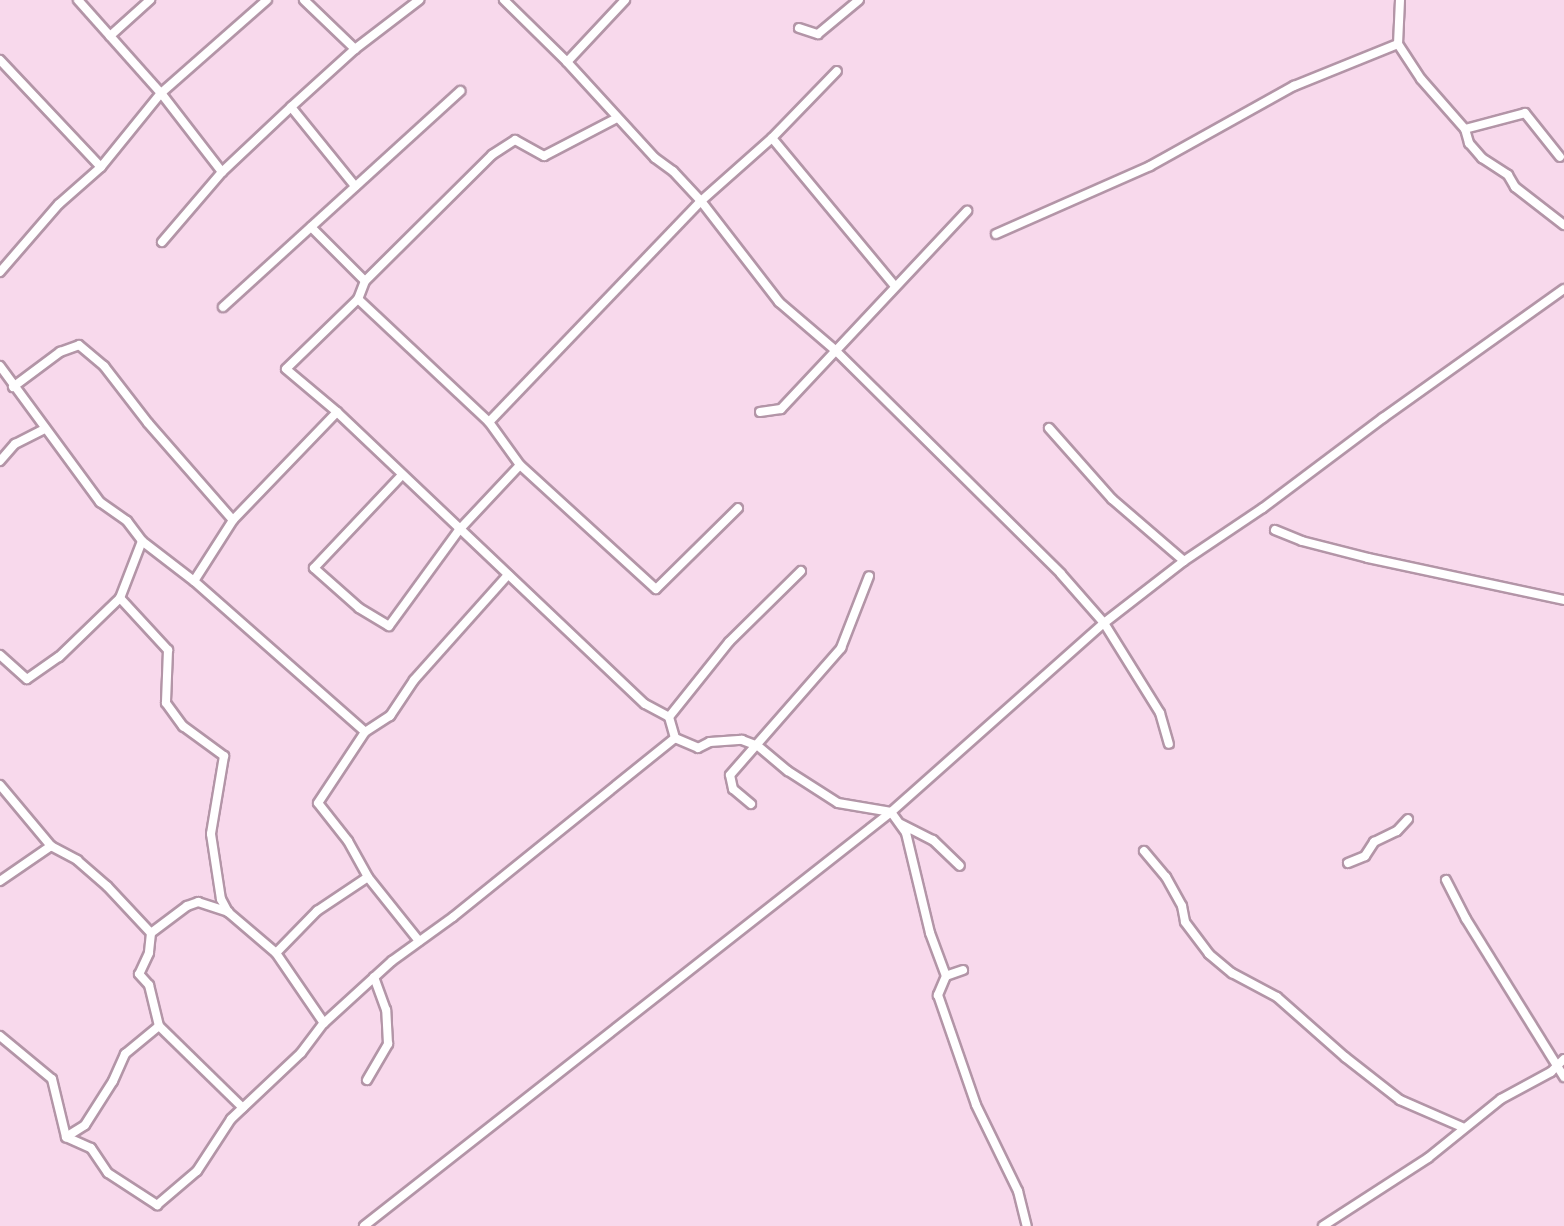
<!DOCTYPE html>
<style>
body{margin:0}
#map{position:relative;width:1564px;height:1226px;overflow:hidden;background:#f8d9ec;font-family:"Noto Sans",sans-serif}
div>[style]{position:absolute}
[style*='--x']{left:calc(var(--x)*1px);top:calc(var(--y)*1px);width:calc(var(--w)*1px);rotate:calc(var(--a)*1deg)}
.roads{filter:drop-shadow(2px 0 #b395a7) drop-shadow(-2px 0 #b395a7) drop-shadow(0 2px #b395a7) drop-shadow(0 -2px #b395a7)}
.street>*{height:8px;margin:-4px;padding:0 4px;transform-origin:4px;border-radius:4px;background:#fff}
span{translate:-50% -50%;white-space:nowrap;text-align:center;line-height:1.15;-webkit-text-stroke:5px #fff;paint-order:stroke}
</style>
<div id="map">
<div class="roads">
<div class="street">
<div style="--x:78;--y:0;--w:125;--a:48.3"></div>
<div style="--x:161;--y:93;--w:100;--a:52.3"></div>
<div style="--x:304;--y:0;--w:71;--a:43.9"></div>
<div style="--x:504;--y:0;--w:88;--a:44.5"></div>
<div style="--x:567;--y:62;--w:130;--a:47.5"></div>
<div style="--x:655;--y:158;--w:22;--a:36"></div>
<div style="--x:673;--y:171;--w:41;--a:47"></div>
<div style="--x:701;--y:201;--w:128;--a:52.3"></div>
<div style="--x:779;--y:302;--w:74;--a:40.6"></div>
<div style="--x:835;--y:350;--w:318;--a:44.7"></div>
<div style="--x:1061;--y:574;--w:65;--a:48.7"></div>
<div style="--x:1104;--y:623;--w:106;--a:58.1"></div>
<div style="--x:1160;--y:713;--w:32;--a:74"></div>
<div style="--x:1400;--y:0;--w:44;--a:92.6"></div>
<div style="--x:1398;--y:44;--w:42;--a:56.7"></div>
<div style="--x:1421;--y:79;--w:67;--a:48.7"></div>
<div style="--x:1465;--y:129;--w:15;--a:74"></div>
<div style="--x:1469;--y:143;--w:20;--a:49"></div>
<div style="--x:1482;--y:158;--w:31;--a:33"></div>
<div style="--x:1508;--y:175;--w:14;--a:60"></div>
<div style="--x:1515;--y:187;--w:62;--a:37.8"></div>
<div style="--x:799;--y:28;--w:20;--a:18"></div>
<div style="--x:818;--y:34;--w:53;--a:-39.7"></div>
<div style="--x:110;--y:36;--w:54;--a:-42"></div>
<div style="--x:0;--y:60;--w:147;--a:46.7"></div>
<div style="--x:567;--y:62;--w:85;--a:-46.9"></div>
<div style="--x:291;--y:107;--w:102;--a:51"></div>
<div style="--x:617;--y:118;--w:82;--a:152.5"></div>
<div style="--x:544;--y:156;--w:33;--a:-151"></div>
<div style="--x:515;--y:140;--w:27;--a:147"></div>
<div style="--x:492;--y:155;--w:179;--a:135.2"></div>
<div style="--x:365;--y:281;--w:19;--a:111"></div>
<div style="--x:358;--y:299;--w:100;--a:135.8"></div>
<div style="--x:286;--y:369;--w:67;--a:40.1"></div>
<div style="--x:337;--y:412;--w:424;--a:43.5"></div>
<div style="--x:645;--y:704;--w:27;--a:28"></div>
<div style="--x:669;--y:717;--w:22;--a:74"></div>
<div style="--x:675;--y:738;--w:25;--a:23"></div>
<div style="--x:698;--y:748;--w:13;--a:-27"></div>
<div style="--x:710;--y:742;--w:32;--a:-4"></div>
<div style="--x:742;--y:740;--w:17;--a:21"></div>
<div style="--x:758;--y:746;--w:39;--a:40"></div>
<div style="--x:788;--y:771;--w:59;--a:32.6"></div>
<div style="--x:838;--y:803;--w:54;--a:9.6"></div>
<div style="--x:891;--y:812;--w:26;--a:54"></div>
<div style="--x:906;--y:833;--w:103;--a:76.5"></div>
<div style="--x:930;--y:933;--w:46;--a:69.6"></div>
<div style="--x:1465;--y:129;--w:62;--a:-14.9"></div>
<div style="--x:1525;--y:113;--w:56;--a:51.5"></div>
<div style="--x:772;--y:138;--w:192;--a:50.3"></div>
<div style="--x:311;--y:227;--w:76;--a:45"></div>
<div style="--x:996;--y:234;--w:168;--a:-23.8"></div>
<div style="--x:1150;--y:166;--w:165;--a:-29.1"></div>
<div style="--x:1294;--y:86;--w:112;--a:-22"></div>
<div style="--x:162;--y:242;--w:92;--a:-49.4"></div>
<div style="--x:222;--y:172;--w:95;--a:-43.3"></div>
<div style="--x:291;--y:107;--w:86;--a:-42.2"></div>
<div style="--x:355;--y:49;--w:81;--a:-37.4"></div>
<div style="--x:0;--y:272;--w:90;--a:-49.1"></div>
<div style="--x:59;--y:204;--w:56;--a:-41.4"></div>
<div style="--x:101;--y:167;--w:95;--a:-51"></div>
<div style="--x:161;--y:93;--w:141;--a:-41.3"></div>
<div style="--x:358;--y:299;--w:180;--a:43.2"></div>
<div style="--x:223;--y:307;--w:321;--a:-42.3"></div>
<div style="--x:0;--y:366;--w:169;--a:53.7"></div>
<div style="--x:100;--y:502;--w:33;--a:35"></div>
<div style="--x:127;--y:521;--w:25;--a:53"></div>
<div style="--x:142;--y:541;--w:66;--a:37.6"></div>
<div style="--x:194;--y:581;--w:228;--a:41.4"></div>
<div style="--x:13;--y:387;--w:59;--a:-36.7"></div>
<div style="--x:60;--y:352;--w:20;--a:-20"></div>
<div style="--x:79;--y:345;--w:33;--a:40"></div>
<div style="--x:104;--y:366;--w:72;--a:52.3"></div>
<div style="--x:148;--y:423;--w:129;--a:48.8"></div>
<div style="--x:760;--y:412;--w:21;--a:-8"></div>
<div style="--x:781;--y:409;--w:272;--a:-46.8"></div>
<div style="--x:1049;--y:428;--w:95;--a:48.4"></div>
<div style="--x:1112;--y:499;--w:95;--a:40.7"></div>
<div style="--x:0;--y:461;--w:23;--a:-49"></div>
<div style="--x:15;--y:444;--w:34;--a:-27"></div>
<div style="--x:520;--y:465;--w:184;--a:42.4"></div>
<div style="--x:656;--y:589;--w:115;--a:-44.6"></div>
<div style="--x:402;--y:475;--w:128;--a:133.4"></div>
<div style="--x:314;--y:568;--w:60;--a:41.6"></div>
<div style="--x:359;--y:608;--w:35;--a:31"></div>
<div style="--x:389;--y:626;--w:119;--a:-53.9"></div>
<div style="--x:459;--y:530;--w:89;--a:-46.8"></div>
<div style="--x:520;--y:465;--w:53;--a:-125.8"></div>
<div style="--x:489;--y:422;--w:306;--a:-46.2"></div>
<div style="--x:701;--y:201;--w:95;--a:-41.6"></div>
<div style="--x:772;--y:138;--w:93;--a:-45.9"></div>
<div style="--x:1275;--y:530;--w:29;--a:22"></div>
<div style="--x:1302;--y:541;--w:68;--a:14.4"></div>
<div style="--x:1368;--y:558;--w:200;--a:12.1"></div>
<div style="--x:194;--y:581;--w:72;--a:-57.4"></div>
<div style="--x:233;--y:520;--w:150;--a:-46.1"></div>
<div style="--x:120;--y:598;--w:71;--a:47.3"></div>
<div style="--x:168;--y:650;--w:53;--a:92.2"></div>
<div style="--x:166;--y:703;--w:29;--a:54"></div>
<div style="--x:183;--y:726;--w:51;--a:36.2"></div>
<div style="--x:224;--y:756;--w:79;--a:99.5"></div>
<div style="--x:211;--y:834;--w:66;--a:81.3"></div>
<div style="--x:221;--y:899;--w:15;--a:62"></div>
<div style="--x:0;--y:655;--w:36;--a:42"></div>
<div style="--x:27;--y:679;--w:39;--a:-35"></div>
<div style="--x:59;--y:657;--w:85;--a:-44"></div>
<div style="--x:120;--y:598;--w:61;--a:-68.9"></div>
<div style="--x:669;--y:717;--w:96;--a:-51.3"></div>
<div style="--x:729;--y:642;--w:101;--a:-44.6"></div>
<div style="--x:0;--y:785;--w:80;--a:50.1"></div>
<div style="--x:51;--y:846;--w:30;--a:28"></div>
<div style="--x:77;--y:860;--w:40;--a:41"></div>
<div style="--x:107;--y:886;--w:64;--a:46.9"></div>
<div style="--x:151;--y:933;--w:20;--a:96"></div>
<div style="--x:149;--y:953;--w:23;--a:115"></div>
<div style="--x:139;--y:974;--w:15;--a:48"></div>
<div style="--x:149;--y:985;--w:42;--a:76.3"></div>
<div style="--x:159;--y:1026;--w:117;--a:44.3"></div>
<div style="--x:751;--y:804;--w:23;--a:-140"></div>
<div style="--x:733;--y:789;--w:14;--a:-102"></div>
<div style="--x:730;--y:775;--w:169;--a:-48.8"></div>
<div style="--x:841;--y:648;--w:77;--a:-68.7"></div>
<div style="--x:901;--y:824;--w:36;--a:27"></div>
<div style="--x:933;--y:840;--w:37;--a:44"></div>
<div style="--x:1144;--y:851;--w:34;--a:50"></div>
<div style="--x:1166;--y:877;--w:33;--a:61"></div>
<div style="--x:1182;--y:906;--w:16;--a:79"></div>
<div style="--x:1185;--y:922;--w:40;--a:53"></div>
<div style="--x:1209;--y:954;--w:30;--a:40"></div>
<div style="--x:1232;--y:973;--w:51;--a:28.1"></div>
<div style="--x:1277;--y:997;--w:91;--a:41.4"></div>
<div style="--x:1345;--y:1057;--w:70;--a:38"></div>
<div style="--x:1400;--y:1100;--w:68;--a:23.5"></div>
<div style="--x:1348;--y:863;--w:18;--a:-22"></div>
<div style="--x:1365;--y:856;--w:17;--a:-57"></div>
<div style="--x:1374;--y:842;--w:25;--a:-26"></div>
<div style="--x:1397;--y:831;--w:16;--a:-47"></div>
<div style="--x:1446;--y:880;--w:44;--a:62.9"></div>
<div style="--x:1466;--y:919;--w:186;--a:58.2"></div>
<div style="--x:0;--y:881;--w:62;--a:-34.5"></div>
<div style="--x:151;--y:933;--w:45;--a:-36.9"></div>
<div style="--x:187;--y:906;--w:12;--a:-20"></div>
<div style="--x:198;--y:902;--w:32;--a:18"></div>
<div style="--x:228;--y:912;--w:63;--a:40.5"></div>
<div style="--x:276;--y:953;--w:85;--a:55.6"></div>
<div style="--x:419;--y:941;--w:82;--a:-128.6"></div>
<div style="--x:368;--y:877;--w:41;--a:-119.1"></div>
<div style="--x:348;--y:841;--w:48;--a:-128.3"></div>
<div style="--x:318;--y:803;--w:85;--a:-56.5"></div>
<div style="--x:365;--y:732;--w:30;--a:-33"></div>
<div style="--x:390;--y:716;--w:43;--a:-56.3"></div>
<div style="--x:414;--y:680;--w:141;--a:-48.2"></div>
<div style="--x:276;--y:953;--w:59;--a:-45.7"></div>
<div style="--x:317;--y:911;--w:61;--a:-33.7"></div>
<div style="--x:963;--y:970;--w:18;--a:161"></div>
<div style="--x:946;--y:976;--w:21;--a:113"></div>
<div style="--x:938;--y:995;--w:116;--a:70.9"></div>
<div style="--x:976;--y:1105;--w:96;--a:64"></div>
<div style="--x:1018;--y:1191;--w:36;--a:76"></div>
<div style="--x:0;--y:1036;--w:67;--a:39.6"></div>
<div style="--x:52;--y:1079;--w:60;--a:76.4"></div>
<div style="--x:66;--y:1137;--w:27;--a:24"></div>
<div style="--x:91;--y:1148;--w:30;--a:56"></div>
<div style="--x:108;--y:1173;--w:59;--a:33.1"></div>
<div style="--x:157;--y:1205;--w:52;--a:-40.4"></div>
<div style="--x:197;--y:1171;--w:62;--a:-56.8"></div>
<div style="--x:231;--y:1119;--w:96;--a:-43.3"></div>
<div style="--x:301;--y:1053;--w:38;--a:-53"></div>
<div style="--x:324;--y:1023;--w:92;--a:-42.4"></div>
<div style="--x:392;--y:961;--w:75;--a:-35.8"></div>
<div style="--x:453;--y:917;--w:285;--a:-38.9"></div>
<div style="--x:367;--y:1080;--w:42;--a:-59.7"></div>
<div style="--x:388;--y:1044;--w:34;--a:-93"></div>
<div style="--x:386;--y:1010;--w:35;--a:-110"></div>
<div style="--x:66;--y:1137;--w:22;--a:-32"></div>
<div style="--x:85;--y:1125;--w:52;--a:-57.5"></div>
<div style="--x:113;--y:1081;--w:30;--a:-66"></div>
<div style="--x:125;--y:1054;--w:44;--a:-39.5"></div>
<div style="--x:364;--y:1226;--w:670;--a:-38.15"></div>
<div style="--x:891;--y:812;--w:285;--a:-41.6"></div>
<div style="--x:1104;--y:623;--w:101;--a:-37.8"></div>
<div style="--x:1184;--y:561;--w:95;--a:-33.9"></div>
<div style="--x:1263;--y:508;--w:150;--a:-36.9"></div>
<div style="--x:1383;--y:418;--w:222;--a:-35.5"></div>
<div style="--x:1323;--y:1226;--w:125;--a:-32.9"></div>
<div style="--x:1428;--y:1158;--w:94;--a:-38.9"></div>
<div style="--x:1501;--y:1099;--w:57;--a:-28.4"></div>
<div style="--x:1551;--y:1072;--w:18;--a:-45"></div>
</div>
</div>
</div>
